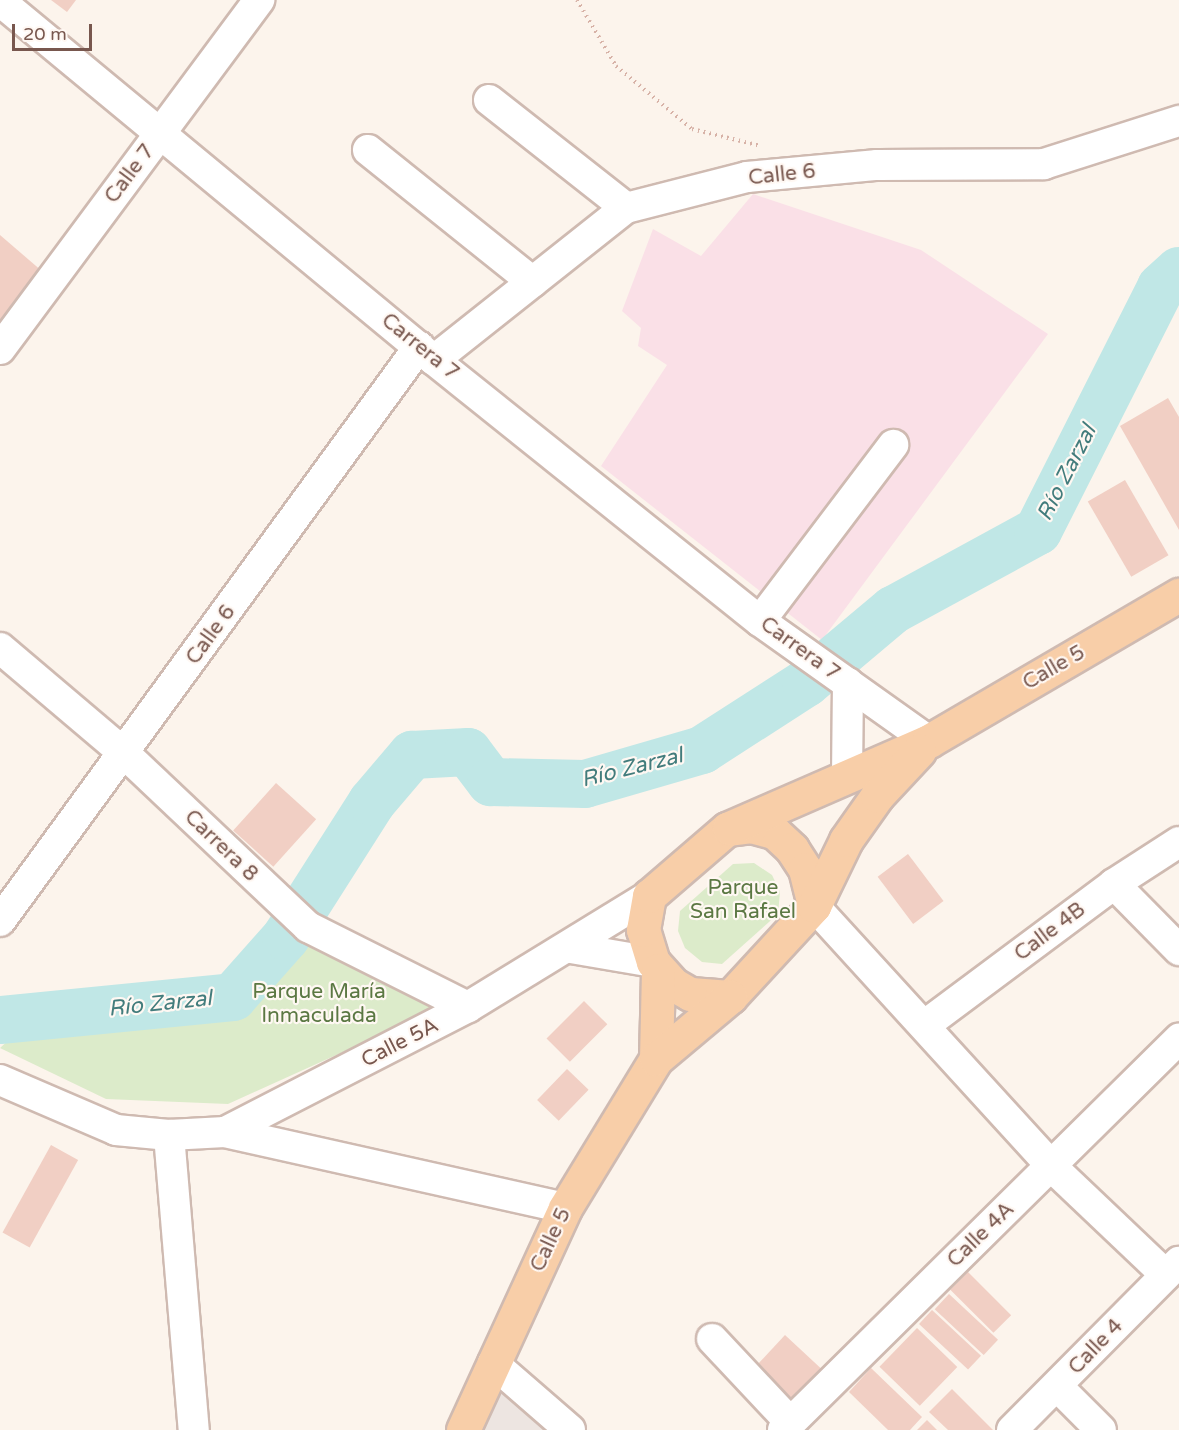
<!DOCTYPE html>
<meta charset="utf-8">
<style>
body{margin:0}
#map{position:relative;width:1179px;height:1430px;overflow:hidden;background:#fcf4ec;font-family:"Varela Round",sans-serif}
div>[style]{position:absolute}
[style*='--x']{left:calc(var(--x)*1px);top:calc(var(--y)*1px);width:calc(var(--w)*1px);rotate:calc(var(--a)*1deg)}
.industrial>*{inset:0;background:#ede5e1}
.medical>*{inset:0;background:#fae0e7}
.green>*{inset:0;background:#dcebca}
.river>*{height:48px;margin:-24px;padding:0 24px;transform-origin:24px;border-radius:24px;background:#c0e7e6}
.building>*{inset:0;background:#f1cfc4;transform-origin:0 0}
.path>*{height:4px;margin-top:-2px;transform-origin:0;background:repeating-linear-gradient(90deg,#d7b2a7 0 1.5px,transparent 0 6px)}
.roads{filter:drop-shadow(2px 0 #cfbab1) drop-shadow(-2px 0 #cfbab1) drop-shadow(0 2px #cfbab1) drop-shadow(0 -2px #cfbab1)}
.minor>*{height:30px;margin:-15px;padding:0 15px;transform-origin:15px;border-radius:15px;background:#fff}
.major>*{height:33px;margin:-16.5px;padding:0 16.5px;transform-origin:16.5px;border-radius:16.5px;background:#f8cea8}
span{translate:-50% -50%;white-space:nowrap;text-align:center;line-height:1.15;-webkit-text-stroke:4.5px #fff8f3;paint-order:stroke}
.street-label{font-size:21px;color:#78574e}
.park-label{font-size:21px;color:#5b7843}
.water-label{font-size:22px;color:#427c7c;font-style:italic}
.scale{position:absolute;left:12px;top:24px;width:80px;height:27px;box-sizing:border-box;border:3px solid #78574e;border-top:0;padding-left:8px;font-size:18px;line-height:21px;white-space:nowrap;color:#78574e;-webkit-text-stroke:4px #fff8f3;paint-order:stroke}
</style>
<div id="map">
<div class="industrial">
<div style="clip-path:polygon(499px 1387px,546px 1430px,480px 1430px)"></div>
</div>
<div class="medical">
<div style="clip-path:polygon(753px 194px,921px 250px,1048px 334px,822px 640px,601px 466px,667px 365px,638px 346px,641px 328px,622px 311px,653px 229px,701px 256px)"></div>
</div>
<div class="green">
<div style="clip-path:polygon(754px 863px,772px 875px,780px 892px,778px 914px,722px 964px,702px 962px,685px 948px,678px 931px,680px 911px,733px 864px)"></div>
<div style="clip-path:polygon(313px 940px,440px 1008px,228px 1104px,106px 1099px,0 1048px,12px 1037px,214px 1019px)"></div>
</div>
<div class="river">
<div style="--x:0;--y:1020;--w:234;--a:-5.6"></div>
<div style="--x:233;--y:997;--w:80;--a:-48.5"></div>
<div style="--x:286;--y:937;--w:160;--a:-57.5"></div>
<div style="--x:372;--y:802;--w:62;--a:-49.6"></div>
<div style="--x:412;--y:755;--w:56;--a:-3.1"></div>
<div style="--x:468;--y:752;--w:38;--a:53"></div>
<div style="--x:491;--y:782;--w:94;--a:1.2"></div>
<div style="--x:585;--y:784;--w:122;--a:-16.2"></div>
<div style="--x:702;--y:750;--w:124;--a:-32.8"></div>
<div style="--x:806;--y:683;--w:114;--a:-40"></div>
<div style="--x:893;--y:610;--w:165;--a:-28.6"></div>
<div style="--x:1038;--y:531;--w:273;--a:-63.2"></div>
<div style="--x:1161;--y:287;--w:24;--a:-42"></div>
</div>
<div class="building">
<div style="clip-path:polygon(51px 0,76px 0,67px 12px)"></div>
<div style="clip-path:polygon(0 235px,50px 278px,8px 328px,0 320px)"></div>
<div style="clip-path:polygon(1168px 398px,1179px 417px,1179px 530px,1120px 426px)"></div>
<div style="left:1125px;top:480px;width:87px;height:43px;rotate:60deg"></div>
<div style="left:276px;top:783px;width:54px;height:64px;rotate:42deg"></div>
<div style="left:908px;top:854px;width:59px;height:38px;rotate:53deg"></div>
<div style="left:584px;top:1001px;width:33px;height:53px;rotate:45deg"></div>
<div style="left:567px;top:1069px;width:30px;height:43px;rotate:44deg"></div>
<div style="left:51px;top:1145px;width:31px;height:100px;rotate:29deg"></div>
<div style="left:968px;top:1272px;width:61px;height:25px;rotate:45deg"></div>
<div style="left:949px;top:1294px;width:67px;height:21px;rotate:43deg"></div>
<div style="left:932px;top:1310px;width:67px;height:19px;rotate:43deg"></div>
<div style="left:917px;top:1328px;width:56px;height:54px;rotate:44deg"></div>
<div style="left:785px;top:1335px;width:57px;height:50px;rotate:43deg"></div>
<div style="clip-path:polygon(871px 1368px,922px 1417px,910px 1430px,888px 1430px,849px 1392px)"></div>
<div style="clip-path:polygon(952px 1389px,993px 1430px,948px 1430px,929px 1412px)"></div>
<div style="clip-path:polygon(927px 1420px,937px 1430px,917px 1430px)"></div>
</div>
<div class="path">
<div style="--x:577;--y:0;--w:77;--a:59.4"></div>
<div style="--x:616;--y:66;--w:99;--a:39.7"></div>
<div style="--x:692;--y:129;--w:71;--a:13.8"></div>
</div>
<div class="roads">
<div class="minor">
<div style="--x:0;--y:1;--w:563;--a:39.6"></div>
<div style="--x:434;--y:360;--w:418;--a:38.7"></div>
<div style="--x:760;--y:621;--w:207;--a:35.4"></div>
<div style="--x:489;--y:100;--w:174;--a:38.2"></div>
<div style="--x:368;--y:150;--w:211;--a:38.7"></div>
<div style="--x:0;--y:349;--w:435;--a:-53.4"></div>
<div style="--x:434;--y:360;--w:245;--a:-38.4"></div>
<div style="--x:626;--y:208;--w:125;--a:-14.4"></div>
<div style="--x:747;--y:177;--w:131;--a:-5.3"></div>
<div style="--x:877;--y:165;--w:167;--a:-0.3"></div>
<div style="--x:1044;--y:164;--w:142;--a:-17.7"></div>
<div style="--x:760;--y:621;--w:221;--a:-52.9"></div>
<div style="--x:0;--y:648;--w:164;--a:40.3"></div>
<div style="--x:125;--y:754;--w:252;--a:43.4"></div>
<div style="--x:308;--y:927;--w:179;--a:26.6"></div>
<div style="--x:847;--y:777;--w:94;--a:-89.4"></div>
<div style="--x:1114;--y:884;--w:93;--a:45.4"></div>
<div style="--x:814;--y:906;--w:352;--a:47.6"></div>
<div style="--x:1051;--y:1166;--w:158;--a:43.5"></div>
<div style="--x:0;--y:921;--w:711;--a:-53.87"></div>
<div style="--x:571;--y:948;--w:83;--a:9.7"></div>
<div style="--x:925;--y:1025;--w:236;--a:-36.7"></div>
<div style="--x:1114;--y:884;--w:77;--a:-32.9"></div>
<div style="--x:0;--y:1080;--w:126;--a:23.3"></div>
<div style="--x:116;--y:1130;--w:53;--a:5.4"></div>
<div style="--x:169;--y:1135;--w:56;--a:-3.1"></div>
<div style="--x:225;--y:1132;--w:348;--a:12.6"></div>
<div style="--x:225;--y:1132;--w:273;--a:-27.2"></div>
<div style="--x:468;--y:1007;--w:212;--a:-31.5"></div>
<div style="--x:169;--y:1135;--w:296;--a:85.2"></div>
<div style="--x:712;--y:1339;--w:114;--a:46.8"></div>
<div style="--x:493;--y:1363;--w:102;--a:41"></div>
<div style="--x:1057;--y:1386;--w:62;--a:45"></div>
<div style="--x:783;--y:1430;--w:557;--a:-44.64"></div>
<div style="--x:1012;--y:1430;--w:237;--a:-45.2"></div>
</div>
<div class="major">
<div style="--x:751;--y:826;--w:24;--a:15"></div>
<div style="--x:774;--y:832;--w:25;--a:43"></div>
<div style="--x:792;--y:849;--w:24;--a:57"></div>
<div style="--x:805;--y:869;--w:38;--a:76"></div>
<div style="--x:814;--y:906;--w:124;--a:132.7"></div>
<div style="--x:730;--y:997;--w:40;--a:-175.7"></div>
<div style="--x:690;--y:994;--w:20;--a:-150"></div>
<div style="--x:673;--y:984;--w:30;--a:-132"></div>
<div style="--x:653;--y:962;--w:34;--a:-107"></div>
<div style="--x:643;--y:930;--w:35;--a:-80"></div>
<div style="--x:649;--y:896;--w:103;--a:-40.7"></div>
<div style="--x:727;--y:829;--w:24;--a:-7"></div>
<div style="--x:729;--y:828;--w:218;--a:-23.5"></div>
<div style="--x:929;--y:741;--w:290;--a:-30.3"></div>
<div style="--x:814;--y:906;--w:73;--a:-64.1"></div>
<div style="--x:846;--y:840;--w:54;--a:-54.8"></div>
<div style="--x:877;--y:796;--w:62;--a:-47"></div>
<div style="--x:656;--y:1059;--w:89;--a:-88.7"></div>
<div style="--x:463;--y:1430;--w:244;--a:-65.3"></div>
<div style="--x:565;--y:1208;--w:175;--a:-58.6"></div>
<div style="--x:656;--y:1059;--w:97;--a:-40"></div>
</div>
</div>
<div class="street-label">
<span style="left:130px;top:174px;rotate:-53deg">Calle 7</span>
<span style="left:782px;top:175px;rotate:-6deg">Calle 6</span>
<span style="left:420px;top:347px;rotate:39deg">Carrera 7</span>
<span style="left:211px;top:635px;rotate:-54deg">Calle 6</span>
<span style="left:800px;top:649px;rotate:36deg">Carrera 7</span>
<span style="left:1054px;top:668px;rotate:-30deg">Calle 5</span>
<span style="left:221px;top:846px;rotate:44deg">Carrera 8</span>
<span style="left:1050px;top:932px;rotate:-37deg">Calle 4B</span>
<span style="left:400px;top:1043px;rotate:-27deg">Calle 5A</span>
<span style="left:981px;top:1235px;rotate:-44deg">Calle 4A</span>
<span style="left:551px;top:1240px;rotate:-65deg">Calle 5</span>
<span style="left:1096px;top:1347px;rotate:-46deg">Calle 4</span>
</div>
<div class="park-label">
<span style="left:743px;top:900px">Parque<br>San Rafael</span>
<span style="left:319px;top:1004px">Parque María<br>Inmaculada</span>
</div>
<div class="water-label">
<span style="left:1067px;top:473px;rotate:-63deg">Río Zarzal</span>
<span style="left:632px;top:768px;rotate:-14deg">Río Zarzal</span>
<span style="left:160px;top:1004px;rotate:-6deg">Río Zarzal</span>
</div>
<div class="scale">20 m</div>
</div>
